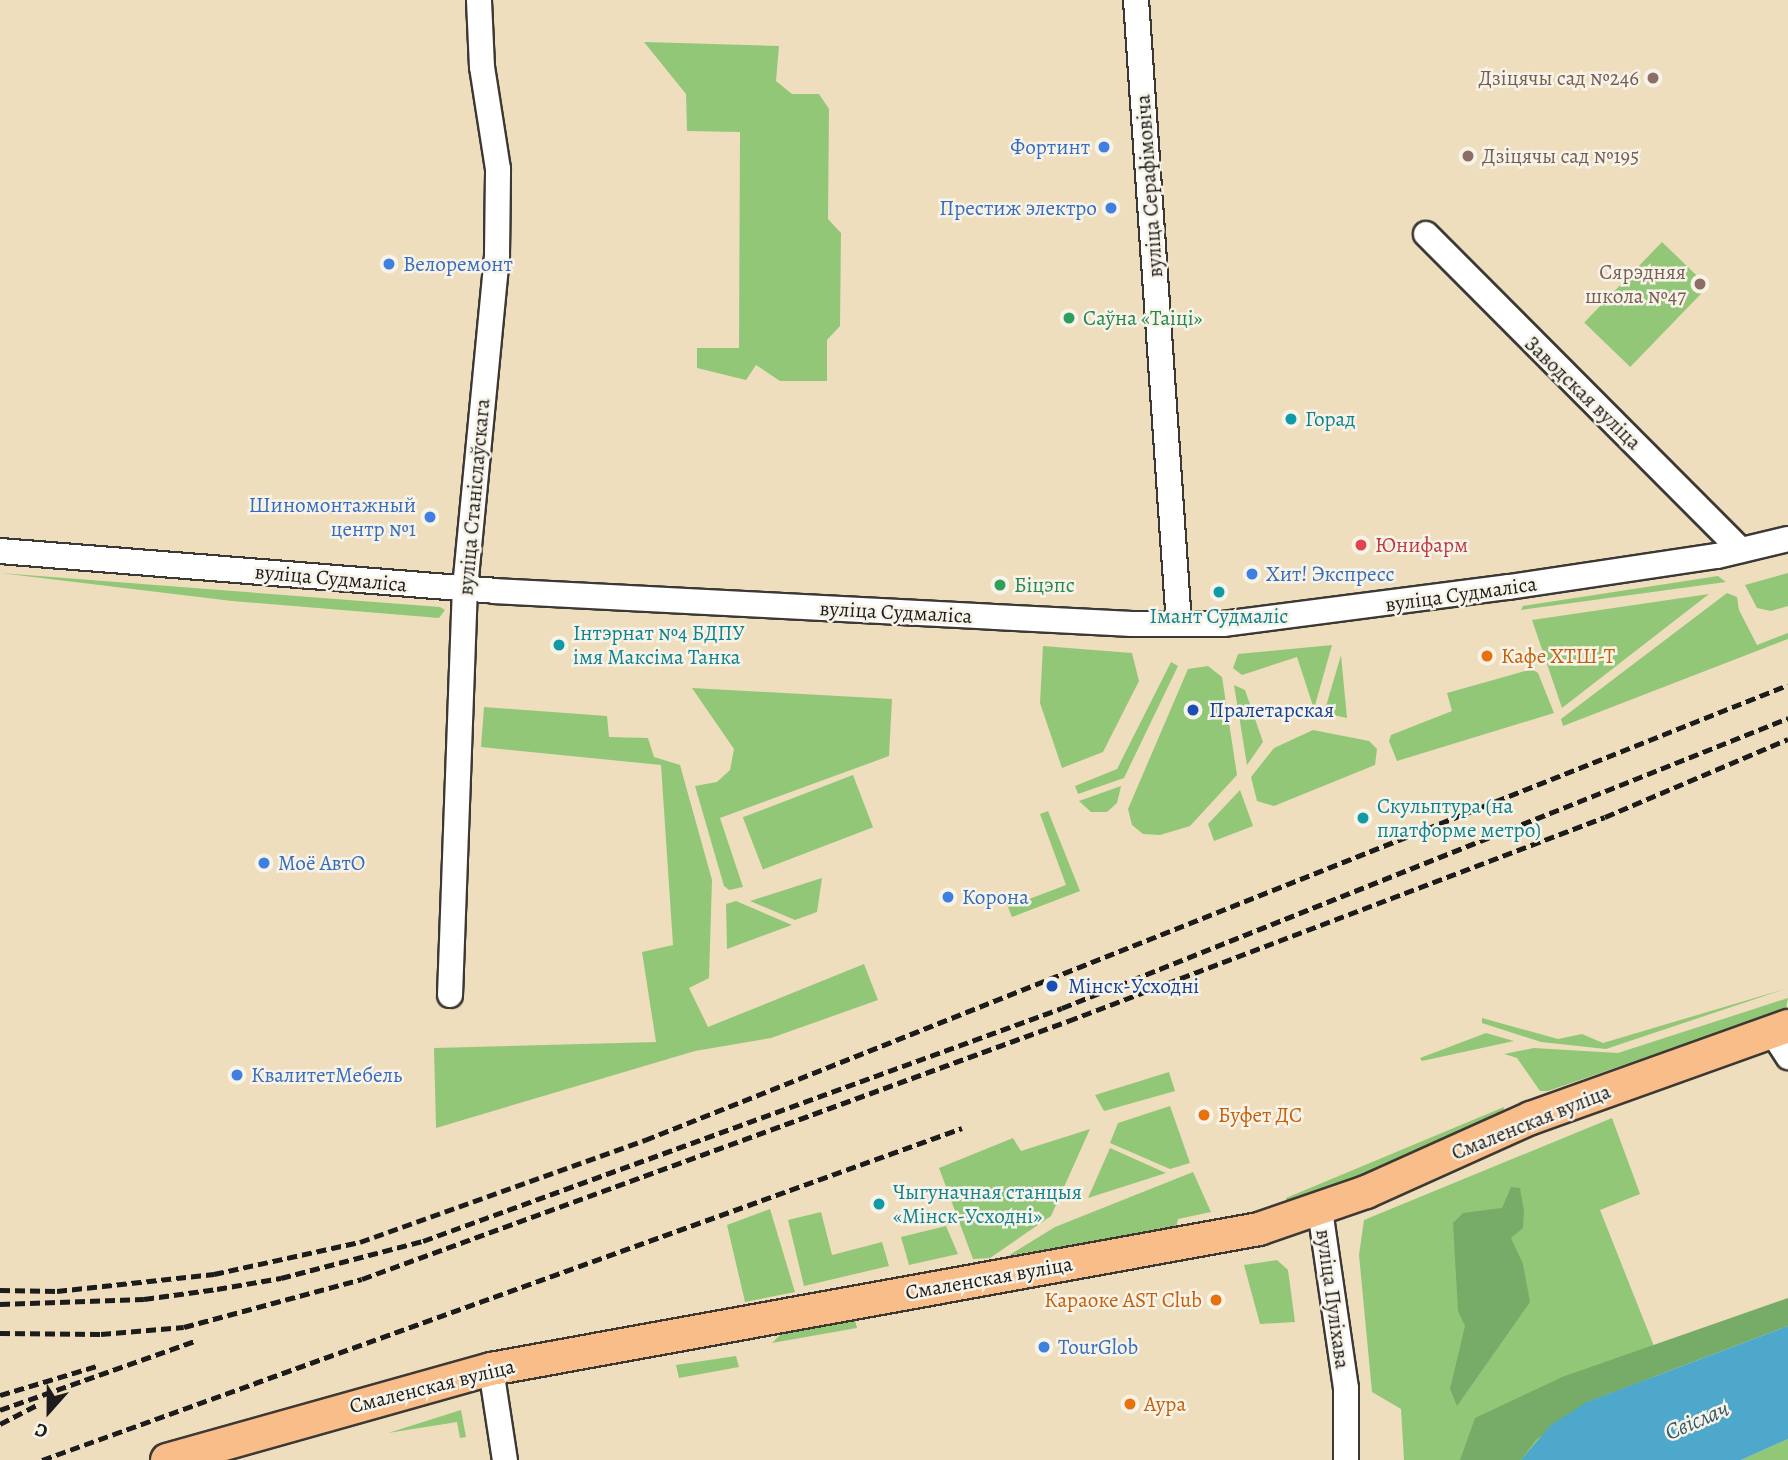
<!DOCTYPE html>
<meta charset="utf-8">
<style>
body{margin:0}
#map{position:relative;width:1788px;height:1460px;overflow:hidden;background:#eedebd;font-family:Alegreya,serif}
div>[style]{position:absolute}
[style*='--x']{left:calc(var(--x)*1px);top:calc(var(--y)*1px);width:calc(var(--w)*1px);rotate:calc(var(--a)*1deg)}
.green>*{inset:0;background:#93c778;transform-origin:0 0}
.forest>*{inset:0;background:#76ac68}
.water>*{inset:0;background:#4da8cb}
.roads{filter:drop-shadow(2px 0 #3c3934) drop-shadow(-2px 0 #3c3934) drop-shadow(0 2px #3c3934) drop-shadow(0 -2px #3c3934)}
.minor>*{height:24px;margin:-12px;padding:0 12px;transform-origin:12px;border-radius:12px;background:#fff}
.major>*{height:32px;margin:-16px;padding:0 16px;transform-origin:16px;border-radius:16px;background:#f8bd89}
.rail>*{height:5px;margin-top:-2.5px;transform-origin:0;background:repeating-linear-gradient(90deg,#1c1c1c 0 10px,transparent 0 15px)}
.dots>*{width:19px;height:19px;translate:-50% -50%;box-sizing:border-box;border:4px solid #f7f3e8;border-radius:50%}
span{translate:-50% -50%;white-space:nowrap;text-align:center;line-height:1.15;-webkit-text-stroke:5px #f7f3e8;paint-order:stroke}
.education-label{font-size:21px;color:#785e54}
.right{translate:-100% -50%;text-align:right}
.left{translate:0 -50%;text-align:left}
.shop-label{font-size:21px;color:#366cbe}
.street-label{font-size:21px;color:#1c1c1c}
.leisure-label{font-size:21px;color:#27864d}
.culture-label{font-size:21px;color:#0d838f}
.health-label{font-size:21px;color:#be3a42}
.food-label{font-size:21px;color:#c56008}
.transit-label{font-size:21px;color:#164399}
.water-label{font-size:23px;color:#325b6b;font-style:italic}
.north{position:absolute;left:14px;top:1376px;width:70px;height:70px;-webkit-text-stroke:5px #f7f3e8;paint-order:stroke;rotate:201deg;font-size:19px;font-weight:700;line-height:28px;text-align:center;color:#1c1c1c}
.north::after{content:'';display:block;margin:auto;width:24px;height:32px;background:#1c1c1c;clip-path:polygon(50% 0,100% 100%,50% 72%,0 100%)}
</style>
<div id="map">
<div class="green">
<div style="clip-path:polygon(644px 42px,779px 46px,776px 81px,792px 94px,819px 94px,829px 109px,828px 219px,841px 233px,840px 326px,827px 340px,827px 381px,780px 381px,756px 365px,746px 380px,697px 368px,697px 348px,739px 348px,740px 132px,687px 131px,686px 94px)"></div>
<div style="left:1662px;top:242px;width:64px;height:112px;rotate:44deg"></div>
<div style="clip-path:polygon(0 573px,440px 607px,445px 610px,439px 618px,232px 601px)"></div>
<div style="clip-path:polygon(1788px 573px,1788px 606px,1771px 611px,1757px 608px,1745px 585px)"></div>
<div style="clip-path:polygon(1718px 576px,1726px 582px,1521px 610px,1523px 606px)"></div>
<div style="clip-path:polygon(1727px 593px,1737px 597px,1739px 610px,1757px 645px,1788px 633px,1788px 639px,1563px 726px,1561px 719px)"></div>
<div style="clip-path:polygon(1709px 594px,1562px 708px,1532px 620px)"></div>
<div style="clip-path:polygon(1332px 645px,1314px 709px,1297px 657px,1242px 675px,1233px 668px,1238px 654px)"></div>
<div style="clip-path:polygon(1043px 646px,1132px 653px,1139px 681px,1103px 752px,1062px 768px,1040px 703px)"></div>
<div style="clip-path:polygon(1341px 655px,1347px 718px,1324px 713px)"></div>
<div style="clip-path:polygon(1171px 662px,1178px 666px,1124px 778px,1078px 794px,1075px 786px,1117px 769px)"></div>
<div style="clip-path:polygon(1208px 666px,1222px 677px,1237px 775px,1190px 826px,1160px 835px,1143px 834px,1132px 825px,1128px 809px,1188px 669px)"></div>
<div style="clip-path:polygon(1532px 669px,1538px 673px,1554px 713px,1397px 761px,1389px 741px,1391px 735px,1452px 711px,1447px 693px)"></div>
<div style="clip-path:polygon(1234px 685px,1245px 690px,1263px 742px,1247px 765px)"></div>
<div style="clip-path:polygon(692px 688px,892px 699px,889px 756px,720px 818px,743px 887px,729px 890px,724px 886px,695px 786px,717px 782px,730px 770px,734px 749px)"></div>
<div style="clip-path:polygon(484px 707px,607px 716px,609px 737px,648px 738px,654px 757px,680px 765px,712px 880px,709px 978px,689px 988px,708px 1027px,864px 964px,878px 1000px,771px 1038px,695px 1051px,436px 1128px,434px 1048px,656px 1042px,642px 952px,673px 945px,661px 765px,481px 747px)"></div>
<div style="clip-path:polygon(1313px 730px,1369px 741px,1377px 749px,1375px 765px,1274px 806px,1257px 801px,1251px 777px,1274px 748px)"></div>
<div style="left:853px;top:775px;width:56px;height:118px;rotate:69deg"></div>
<div style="clip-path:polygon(1121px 786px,1117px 803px,1107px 812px,1091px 812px,1079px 801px)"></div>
<div style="clip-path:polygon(1240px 790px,1253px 826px,1214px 841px,1208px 824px)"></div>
<div style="clip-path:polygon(1048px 811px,1080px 891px,1012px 917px,1008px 907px,1066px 885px,1040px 814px)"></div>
<div style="clip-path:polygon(822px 878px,817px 912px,795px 920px,750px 901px)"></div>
<div style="clip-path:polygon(736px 901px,792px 925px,727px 949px,726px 904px)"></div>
<div style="clip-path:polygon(1788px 988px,1606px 1049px,1541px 1042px,1482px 1023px,1482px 1018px,1558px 1039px,1582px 1034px,1603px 1043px)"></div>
<div style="clip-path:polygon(1788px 998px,1786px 1009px,1548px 1091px,1540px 1091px,1517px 1058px,1504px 1054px,1534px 1048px,1618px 1053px)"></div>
<div style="clip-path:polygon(1486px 1033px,1514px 1041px,1422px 1061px,1420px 1058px)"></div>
<div style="clip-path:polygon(1169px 1072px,1175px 1091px,1104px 1111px,1095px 1095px)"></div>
<div style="clip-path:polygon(1170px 1106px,1190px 1163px,1170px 1169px,1110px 1143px,1118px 1123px)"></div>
<div style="clip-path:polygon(1504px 1107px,1502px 1120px,1286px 1206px,1286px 1198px)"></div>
<div style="clip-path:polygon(1612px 1118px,1640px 1194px,1600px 1210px,1654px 1346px,1658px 1374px,1521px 1460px,1404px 1460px,1401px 1409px,1372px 1392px,1359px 1255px,1364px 1220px)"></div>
<div style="clip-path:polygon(1090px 1129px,1051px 1216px,990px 1258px,973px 1259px,939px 1168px,1013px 1138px,1021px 1151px)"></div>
<div style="clip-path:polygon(1110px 1148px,1166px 1173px,1088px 1198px)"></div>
<div style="clip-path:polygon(1193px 1172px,1211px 1212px,1178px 1219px,1176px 1227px,1008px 1256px,1055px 1227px)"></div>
<div style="clip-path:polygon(770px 1209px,795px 1292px,745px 1302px,727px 1225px)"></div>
<div style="clip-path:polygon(821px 1212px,832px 1255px,882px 1242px,889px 1266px,804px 1286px,788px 1220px)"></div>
<div style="clip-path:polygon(946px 1226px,958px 1254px,909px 1265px,901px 1237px)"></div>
<div style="clip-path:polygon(1277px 1260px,1288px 1270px,1295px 1322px,1260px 1324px,1244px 1265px)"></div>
<div style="clip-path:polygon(855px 1320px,857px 1328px,772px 1343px,784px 1331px)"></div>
<div style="clip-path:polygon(736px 1356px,739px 1367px,679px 1378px,676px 1365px)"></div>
<div style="clip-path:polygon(461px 1410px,466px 1437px,460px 1438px,457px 1422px,388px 1433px)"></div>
<div style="clip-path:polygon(1788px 1439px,1788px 1460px,1741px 1460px)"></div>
</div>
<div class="forest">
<div style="clip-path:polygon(1511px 1187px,1520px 1188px,1524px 1211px,1523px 1228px,1511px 1238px,1523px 1264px,1530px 1302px,1457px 1406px,1450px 1389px,1465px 1326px,1458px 1311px,1453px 1223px,1463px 1213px,1502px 1208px)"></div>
<div style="clip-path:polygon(1788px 1298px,1788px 1326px,1587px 1402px,1536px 1440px,1521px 1460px,1460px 1460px,1475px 1418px,1562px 1377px)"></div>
</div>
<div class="water">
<div style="clip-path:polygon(1788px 1326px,1788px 1439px,1741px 1460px,1521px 1460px,1551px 1425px,1587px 1402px)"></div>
</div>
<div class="roads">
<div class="minor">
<div style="--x:1136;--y:0;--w:625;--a:86.06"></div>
<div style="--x:1426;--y:234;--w:446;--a:45.1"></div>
<div style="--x:0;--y:551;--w:495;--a:4.6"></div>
<div style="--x:493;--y:591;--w:640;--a:2.96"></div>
<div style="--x:1132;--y:624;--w:91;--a:0"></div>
<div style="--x:1223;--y:624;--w:288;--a:-7.4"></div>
<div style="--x:1509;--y:587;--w:210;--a:-8.5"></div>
<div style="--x:1717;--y:556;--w:73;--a:-13.5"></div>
<div style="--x:450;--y:995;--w:407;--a:-87.9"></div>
<div style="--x:465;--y:588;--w:335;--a:-84.5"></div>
<div style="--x:497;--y:255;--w:86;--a:-89.3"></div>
<div style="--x:498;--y:169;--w:103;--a:-98.9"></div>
<div style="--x:482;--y:67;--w:67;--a:-92.6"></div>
<div style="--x:1772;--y:1032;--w:30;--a:57"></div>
<div style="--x:1320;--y:1210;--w:180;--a:81.7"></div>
<div style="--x:1346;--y:1388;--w:72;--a:90"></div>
<div style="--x:491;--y:1369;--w:92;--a:81.3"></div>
</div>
<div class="major">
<div style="--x:167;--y:1460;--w:337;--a:-15.7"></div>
<div style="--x:491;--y:1369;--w:781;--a:-10.33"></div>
<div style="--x:1259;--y:1229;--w:113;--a:-19.1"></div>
<div style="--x:1366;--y:1192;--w:181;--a:-24.2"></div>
<div style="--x:1531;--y:1118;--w:273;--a:-19.7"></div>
</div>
</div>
<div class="rail">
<div style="--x:0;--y:1290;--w:57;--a:1"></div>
<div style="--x:57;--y:1291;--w:158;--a:-6.2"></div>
<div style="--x:214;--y:1274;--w:149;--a:-12.4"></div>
<div style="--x:360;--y:1242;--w:303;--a:-19.7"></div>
<div style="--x:645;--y:1140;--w:1230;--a:-21.71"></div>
<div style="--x:0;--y:1304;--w:144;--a:-2"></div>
<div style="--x:144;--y:1299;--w:74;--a:-7.8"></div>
<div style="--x:217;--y:1289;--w:65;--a:-9.8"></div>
<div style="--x:281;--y:1278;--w:147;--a:-14.6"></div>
<div style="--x:423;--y:1241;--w:680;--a:-20.03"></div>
<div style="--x:1062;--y:1008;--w:782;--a:-21.77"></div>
<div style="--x:0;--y:1333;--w:101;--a:0.6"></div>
<div style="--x:101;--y:1334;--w:83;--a:-4.8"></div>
<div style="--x:184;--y:1327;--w:184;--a:-15.1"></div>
<div style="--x:362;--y:1279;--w:752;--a:-20.07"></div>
<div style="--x:1068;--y:1021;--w:574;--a:-20.8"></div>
<div style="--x:1605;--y:817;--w:199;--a:-23.1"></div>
<div style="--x:0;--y:1395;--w:104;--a:-16.7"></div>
<div style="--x:0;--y:1410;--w:207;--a:-19.5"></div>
<div style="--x:0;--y:1424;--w:42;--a:-27.2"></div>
<div style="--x:42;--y:1460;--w:978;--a:-19.84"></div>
</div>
<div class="dots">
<div style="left:1653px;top:78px;background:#8d6e63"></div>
<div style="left:1104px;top:147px;background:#3f7fe0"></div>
<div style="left:1468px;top:156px;background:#8d6e63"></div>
<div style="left:1111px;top:208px;background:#3f7fe0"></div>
<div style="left:389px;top:264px;background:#3f7fe0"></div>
<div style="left:1700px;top:284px;background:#8d6e63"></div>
<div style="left:1069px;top:318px;background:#2e9e5b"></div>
<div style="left:1291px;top:419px;background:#0f9aa8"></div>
<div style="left:430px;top:517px;background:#3f7fe0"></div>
<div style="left:1361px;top:545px;background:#e0444e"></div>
<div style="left:1252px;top:574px;background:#3f7fe0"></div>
<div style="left:1000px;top:585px;background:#2e9e5b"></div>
<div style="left:1219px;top:592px;background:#0f9aa8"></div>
<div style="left:559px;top:645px;background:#0f9aa8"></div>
<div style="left:1487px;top:656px;background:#e8710a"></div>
<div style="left:1193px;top:710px;background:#1a4fb4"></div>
<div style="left:1363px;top:818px;background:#0f9aa8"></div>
<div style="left:264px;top:863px;background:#3f7fe0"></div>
<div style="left:948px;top:897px;background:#3f7fe0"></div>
<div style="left:1052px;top:986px;background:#1a4fb4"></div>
<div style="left:237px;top:1075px;background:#3f7fe0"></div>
<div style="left:1204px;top:1115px;background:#e8710a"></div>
<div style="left:879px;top:1204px;background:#0f9aa8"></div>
<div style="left:1216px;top:1300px;background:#e8710a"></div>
<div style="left:1044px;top:1347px;background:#3f7fe0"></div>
<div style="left:1130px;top:1404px;background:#e8710a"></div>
</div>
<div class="education-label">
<span class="right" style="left:1639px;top:78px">Дзіцячы сад №246</span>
<span class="left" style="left:1482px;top:156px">Дзіцячы сад №195</span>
<span class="right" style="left:1686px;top:284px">Сярэдняя<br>школа №47</span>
</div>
<div class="shop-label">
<span class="right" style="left:1090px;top:147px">Фортинт</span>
<span class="right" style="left:1097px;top:208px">Престиж электро</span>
<span class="left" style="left:403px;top:264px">Велоремонт</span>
<span class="right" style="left:416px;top:517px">Шиномонтажный<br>центр №1</span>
<span class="left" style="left:1266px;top:574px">Хит! Экспресс</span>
<span class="left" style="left:278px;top:863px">Моё АвтО</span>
<span class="left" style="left:962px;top:897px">Корона</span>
<span class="left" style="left:251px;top:1075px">КвалитетМебель</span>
<span class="left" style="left:1058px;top:1347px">TourGlob</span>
</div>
<div class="street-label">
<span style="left:1149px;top:186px;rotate:-94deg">вуліца Серафімовіча</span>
<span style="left:1583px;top:393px;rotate:44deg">Заводская вуліца</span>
<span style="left:474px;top:497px;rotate:-85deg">вуліца Станіслаўскага</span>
<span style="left:331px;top:578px;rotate:5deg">вуліца Судмаліса</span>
<span style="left:1461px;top:594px;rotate:-8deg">вуліца Судмаліса</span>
<span style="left:896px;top:612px;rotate:3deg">вуліца Судмаліса</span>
<span style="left:1531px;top:1122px;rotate:-22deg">Смаленская вуліца</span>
<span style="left:989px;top:1278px;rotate:-10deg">Смаленская вуліца</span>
<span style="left:1333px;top:1299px;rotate:82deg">вуліца Пуліхава</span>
<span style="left:432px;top:1386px;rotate:-14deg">Смаленская вуліца</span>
</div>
<div class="leisure-label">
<span class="left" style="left:1083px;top:318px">Саўна «Таіці»</span>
<span class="left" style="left:1014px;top:585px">Біцэпс</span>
</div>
<div class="culture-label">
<span class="left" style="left:1305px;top:419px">Горад</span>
<span style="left:1219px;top:616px">Імант Судмаліс</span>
<span class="left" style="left:573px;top:645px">Інтэрнат №4 БДПУ<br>імя Максіма Танка</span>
<span class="left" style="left:1377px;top:818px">Скульптура (на<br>платформе метро)</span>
<span class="left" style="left:893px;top:1204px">Чыгуначная станцыя<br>«Мінск-Усходні»</span>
</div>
<div class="health-label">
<span class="left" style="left:1375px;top:545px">Юнифарм</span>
</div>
<div class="food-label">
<span class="left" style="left:1501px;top:656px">Кафе ХТШ-Т</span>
<span class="left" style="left:1218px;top:1115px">Буфет ДС</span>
<span class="right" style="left:1202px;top:1300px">Караоке AST Club</span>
<span class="left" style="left:1144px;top:1404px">Аура</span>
</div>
<div class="transit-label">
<span class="left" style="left:1209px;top:710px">Пралетарская</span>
<span class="left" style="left:1068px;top:986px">Мінск-Усходні</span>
</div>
<div class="water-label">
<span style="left:1697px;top:1421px;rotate:-23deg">Свіслач</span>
</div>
<div class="north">С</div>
</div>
